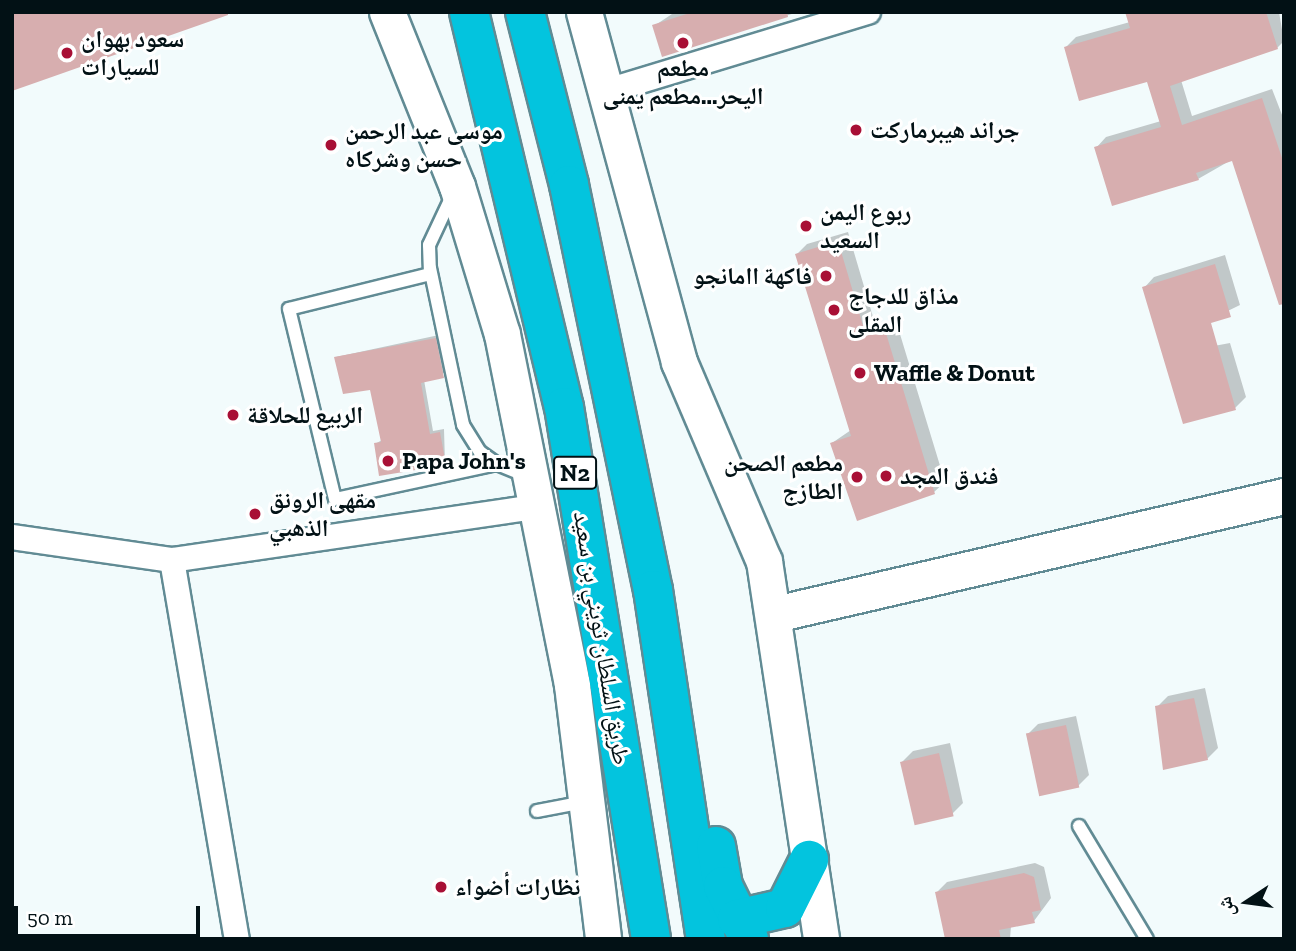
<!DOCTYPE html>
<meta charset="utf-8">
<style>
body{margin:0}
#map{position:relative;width:1296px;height:951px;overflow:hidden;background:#f2fbfc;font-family:"Zilla Slab","Noto Naskh Arabic",serif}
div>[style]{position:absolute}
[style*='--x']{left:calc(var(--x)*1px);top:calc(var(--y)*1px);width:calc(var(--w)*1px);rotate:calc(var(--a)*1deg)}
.shadow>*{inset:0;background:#0003}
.building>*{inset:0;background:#d7aeaf;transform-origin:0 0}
.roads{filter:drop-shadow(2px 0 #618b94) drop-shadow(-2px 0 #618b94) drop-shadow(0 2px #618b94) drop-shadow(0 -2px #618b94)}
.lane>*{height:12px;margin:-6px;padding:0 6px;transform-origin:6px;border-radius:6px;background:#fff}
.street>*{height:24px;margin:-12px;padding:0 12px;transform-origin:12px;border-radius:12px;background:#fff}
.secondary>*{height:35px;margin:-17.5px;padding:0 17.5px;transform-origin:17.5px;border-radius:17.5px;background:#fff}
.highway>*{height:38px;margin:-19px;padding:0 19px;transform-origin:19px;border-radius:19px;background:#03c4de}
.dots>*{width:19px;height:19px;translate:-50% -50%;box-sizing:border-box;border:4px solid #fff;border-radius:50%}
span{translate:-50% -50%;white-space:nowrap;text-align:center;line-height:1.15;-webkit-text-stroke:6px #fff;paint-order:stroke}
.shield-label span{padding:2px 5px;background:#fff;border:2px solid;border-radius:5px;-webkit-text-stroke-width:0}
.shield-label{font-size:23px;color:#021115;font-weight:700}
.poi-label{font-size:24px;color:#021115;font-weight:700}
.left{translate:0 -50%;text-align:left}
.right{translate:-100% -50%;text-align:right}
.street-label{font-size:24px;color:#021115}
.frame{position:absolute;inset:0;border:14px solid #021115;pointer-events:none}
.north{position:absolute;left:1212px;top:867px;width:70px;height:70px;-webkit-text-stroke:5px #fff;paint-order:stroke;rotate:257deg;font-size:19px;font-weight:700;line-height:28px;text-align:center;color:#021115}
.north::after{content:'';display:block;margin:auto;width:24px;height:32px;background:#021115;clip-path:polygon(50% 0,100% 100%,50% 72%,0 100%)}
.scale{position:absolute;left:14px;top:906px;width:186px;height:32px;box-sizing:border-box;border:4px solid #021115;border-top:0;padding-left:9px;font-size:21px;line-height:24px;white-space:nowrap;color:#021115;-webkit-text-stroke:5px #fff;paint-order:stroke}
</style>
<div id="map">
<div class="shadow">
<div style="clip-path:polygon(675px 12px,798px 12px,663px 55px,654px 26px)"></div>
<div style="clip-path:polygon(1127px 12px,1279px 12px,1284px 41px,1277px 48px,1181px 80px,1192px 116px,1272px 89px,1284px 120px,1284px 300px,1233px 159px,1198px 179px,1096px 148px,1106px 137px,1161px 121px,1148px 80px,1066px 47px,1076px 37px,1130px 22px)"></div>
<div style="clip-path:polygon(848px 232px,876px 327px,896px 321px,945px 482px,934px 492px,832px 443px,851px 430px,797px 254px,807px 244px)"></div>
<div style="clip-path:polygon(1225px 255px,1240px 305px,1197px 326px,1203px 348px,1230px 343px,1246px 397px,1235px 408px,1144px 288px,1154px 277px)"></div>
<div style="clip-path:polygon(439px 335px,447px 372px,424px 380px,433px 431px,444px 429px,445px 463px,375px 444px,382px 440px,371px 388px,336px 357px)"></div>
<div style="clip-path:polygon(1205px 688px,1218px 748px,1207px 759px,1157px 707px,1168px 696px)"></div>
<div style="clip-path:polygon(1076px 716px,1089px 775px,1078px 786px,1028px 734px,1038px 724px)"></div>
<div style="clip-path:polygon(950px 743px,963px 803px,952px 814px,902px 762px,913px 751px)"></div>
<div style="clip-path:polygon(1035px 863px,1044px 867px,1051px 898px,1034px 921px,1011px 926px,1010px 939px,946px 939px,936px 893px,947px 882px)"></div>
</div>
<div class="building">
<div style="clip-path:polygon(12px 12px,228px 12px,228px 15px,12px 91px)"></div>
<div style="clip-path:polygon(693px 12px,787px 12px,788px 17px,662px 57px,652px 25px)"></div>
<div style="clip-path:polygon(1125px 12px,1266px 12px,1278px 49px,1170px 86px,1182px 125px,1262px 98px,1284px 164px,1284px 304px,1279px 305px,1232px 161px,1196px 173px,1199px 180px,1112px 206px,1094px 147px,1161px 127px,1147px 82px,1079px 101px,1064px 47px,1130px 28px)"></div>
<div style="clip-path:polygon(838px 241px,866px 336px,885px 330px,935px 494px,857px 521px,830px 443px,851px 436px,795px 254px)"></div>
<div style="clip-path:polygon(1215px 264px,1231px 317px,1211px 323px,1236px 410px,1183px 424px,1142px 287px)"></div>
<div style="clip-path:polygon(436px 338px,444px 378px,421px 383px,430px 434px,440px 432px,446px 465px,379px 476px,374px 443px,381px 442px,370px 390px,343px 394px,334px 357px)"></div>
<div style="clip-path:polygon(1194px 698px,1208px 760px,1163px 770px,1155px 706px)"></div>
<div style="left:1066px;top:725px;width:64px;height:41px;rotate:78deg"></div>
<div style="left:939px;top:753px;width:65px;height:40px;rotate:77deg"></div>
<div style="clip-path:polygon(1024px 873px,1034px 877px,1041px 910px,1032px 912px,1035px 923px,999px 930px,1001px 939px,945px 939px,935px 892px)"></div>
</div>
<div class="roads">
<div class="lane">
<div style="--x:452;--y:196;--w:54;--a:115.1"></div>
<div style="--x:429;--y:245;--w:29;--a:88"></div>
<div style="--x:430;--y:274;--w:145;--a:166.1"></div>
<div style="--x:289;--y:309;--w:195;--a:76.4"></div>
<div style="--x:335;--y:499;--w:166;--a:-12.2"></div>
<div style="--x:497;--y:464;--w:29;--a:22"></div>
<div style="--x:430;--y:268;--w:160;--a:78.1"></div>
<div style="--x:463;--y:425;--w:32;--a:58"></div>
<div style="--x:480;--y:452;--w:21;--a:35"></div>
<div style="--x:537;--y:811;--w:48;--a:-10.8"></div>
<div style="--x:1079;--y:826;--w:132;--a:59"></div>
</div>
<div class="street">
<div style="--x:604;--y:92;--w:276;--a:-16.9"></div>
<div style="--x:12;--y:537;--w:162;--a:8.2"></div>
<div style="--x:172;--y:560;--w:369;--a:-8.3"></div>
<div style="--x:172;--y:560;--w:385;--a:80.3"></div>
</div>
<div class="secondary">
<div style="--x:387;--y:12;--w:188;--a:68.1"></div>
<div style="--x:457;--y:186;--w:155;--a:73.1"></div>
<div style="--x:502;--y:334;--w:358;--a:78.7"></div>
<div style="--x:572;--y:685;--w:256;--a:83"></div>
<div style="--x:584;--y:12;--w:363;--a:74.8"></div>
<div style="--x:679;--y:362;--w:216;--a:66.9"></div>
<div style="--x:764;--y:561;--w:382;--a:81.4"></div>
<div style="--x:775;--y:614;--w:522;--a:-13.05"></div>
</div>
<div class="highway">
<div style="--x:469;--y:12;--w:406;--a:76.5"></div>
<div style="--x:564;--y:407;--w:539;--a:80.71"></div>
<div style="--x:525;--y:12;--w:179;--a:75.7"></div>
<div style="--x:569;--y:185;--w:414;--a:78.3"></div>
<div style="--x:653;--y:590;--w:353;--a:81.4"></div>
<div style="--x:716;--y:846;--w:41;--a:80.1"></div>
<div style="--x:723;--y:886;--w:59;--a:63.9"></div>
<div style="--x:737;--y:919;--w:49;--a:-12.9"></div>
<div style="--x:785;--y:908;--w:54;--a:-63.4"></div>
</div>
</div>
<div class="dots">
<div style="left:683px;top:43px;background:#a80f35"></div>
<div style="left:67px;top:53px;background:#a80f35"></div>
<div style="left:856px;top:130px;background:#a80f35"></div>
<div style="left:331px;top:145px;background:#a80f35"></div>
<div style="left:806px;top:226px;background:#a80f35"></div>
<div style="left:826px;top:276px;background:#a80f35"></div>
<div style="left:834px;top:310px;background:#a80f35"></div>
<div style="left:860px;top:373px;background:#a80f35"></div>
<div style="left:233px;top:415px;background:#a80f35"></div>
<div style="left:388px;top:461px;background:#a80f35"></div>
<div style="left:886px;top:476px;background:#a80f35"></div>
<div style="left:857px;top:477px;background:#a80f35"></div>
<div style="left:255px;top:514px;background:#a80f35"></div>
<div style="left:441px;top:887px;background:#a80f35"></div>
</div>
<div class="shield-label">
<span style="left:575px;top:473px">N2</span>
</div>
<div class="poi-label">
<span class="left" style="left:81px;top:53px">سعود بهوان<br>للسيارات</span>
<span style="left:683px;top:82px">مطعم<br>اليحر...مطعم يمنى</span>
<span class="left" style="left:870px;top:130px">جراند ه‍يبرماركت</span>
<span class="left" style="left:345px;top:145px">موسى عبد الرحمن<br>حسن وشركاه</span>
<span class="left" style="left:820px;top:226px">ربوع اليمن<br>السعيد</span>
<span class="right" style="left:812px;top:276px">فاكه‍ة اامانجو</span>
<span class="left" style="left:848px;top:310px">مذاق للدجاج<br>المقلى</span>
<span class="left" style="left:874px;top:373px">Waffle &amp; Donut</span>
<span class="left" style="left:247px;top:415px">الربيع للحلاقة</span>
<span class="left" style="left:402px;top:461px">Papa John's</span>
<span class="right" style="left:843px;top:477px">مطعم الصحن<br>الطازج</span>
<span class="left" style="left:900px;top:476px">فندق المجد</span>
<span class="left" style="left:269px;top:514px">مقهى الرونق<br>الذهبي</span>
<span class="left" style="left:455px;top:887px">نظارات أضواء</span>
</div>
<div class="street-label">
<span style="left:602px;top:638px;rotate:81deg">طريق السلطان ثويني بن سعيد</span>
</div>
<div class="frame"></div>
<div class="north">ش</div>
<div class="scale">50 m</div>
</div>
